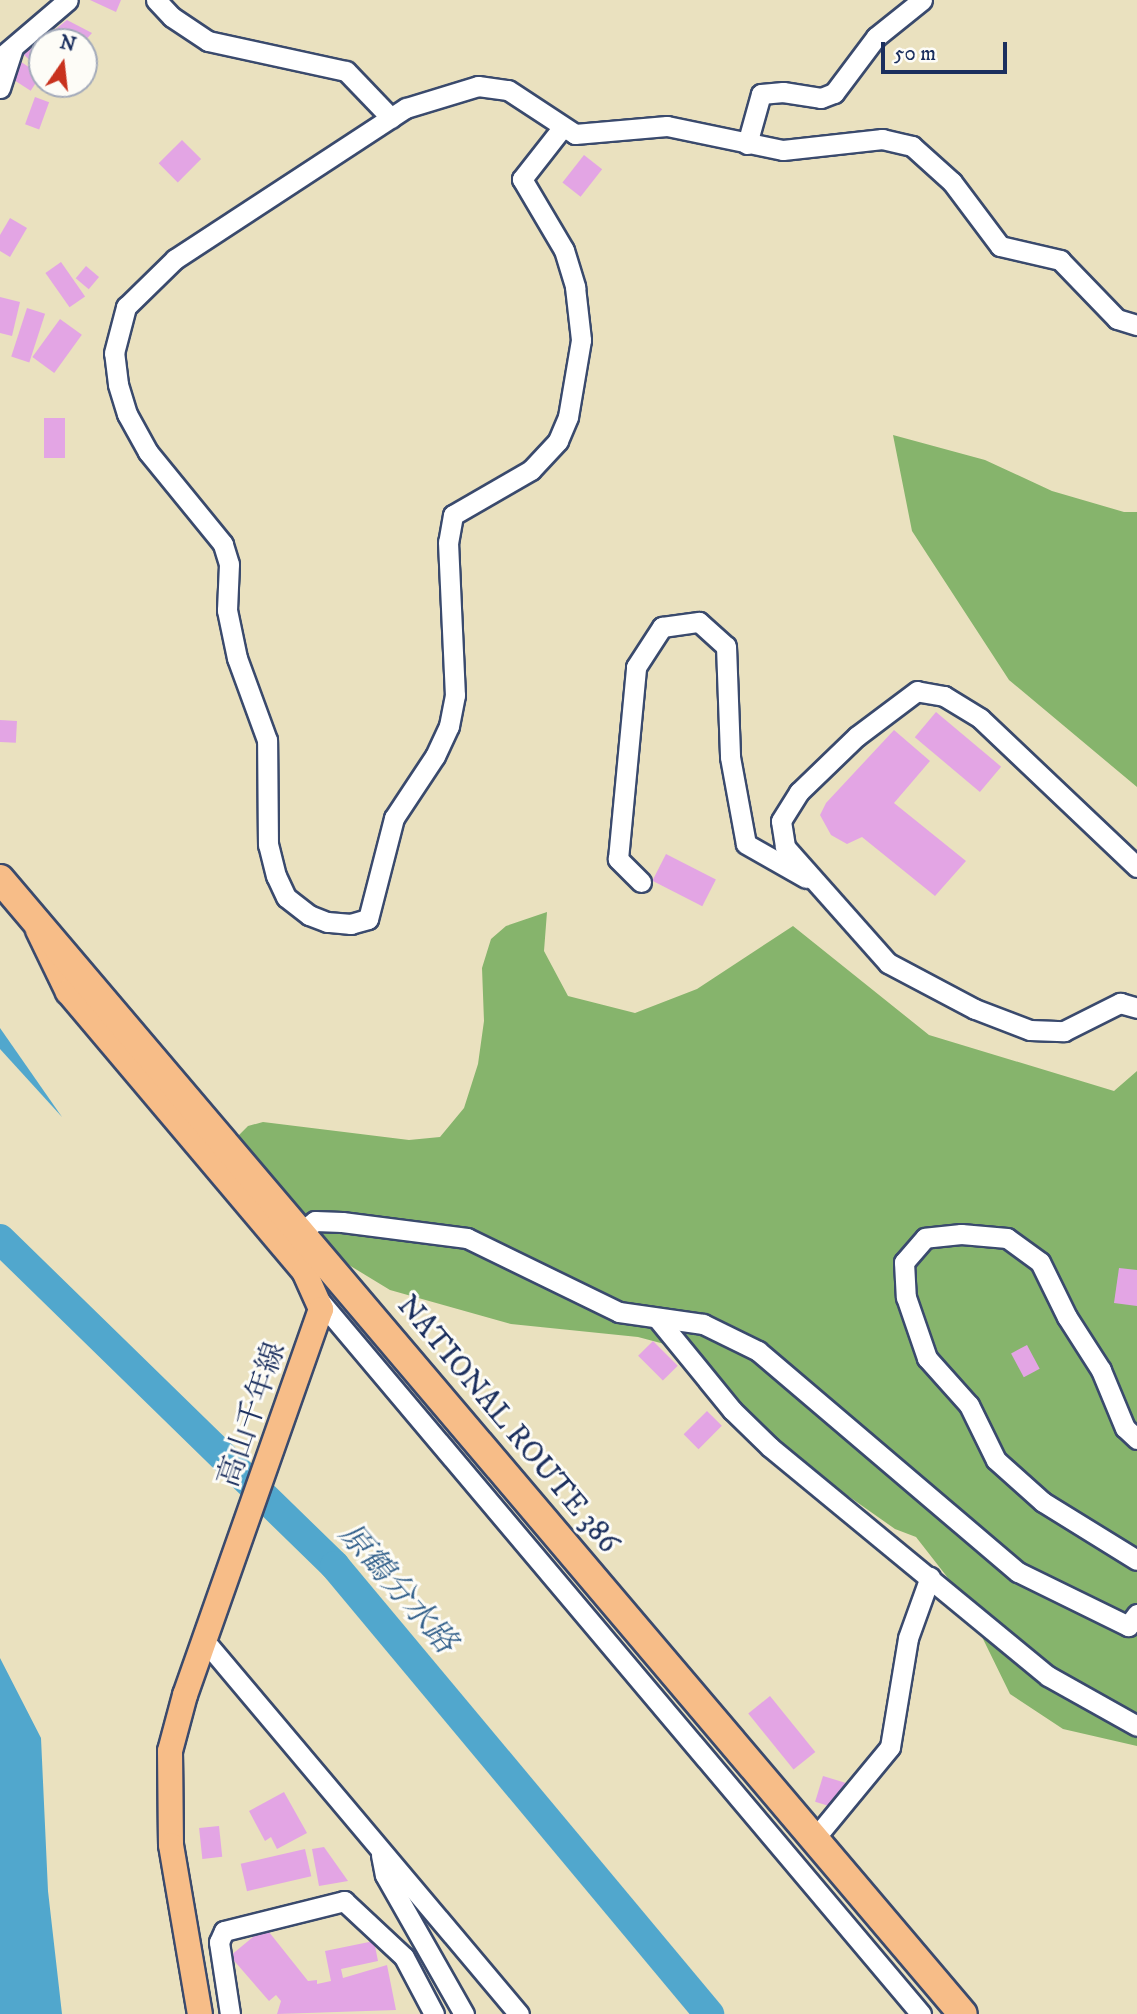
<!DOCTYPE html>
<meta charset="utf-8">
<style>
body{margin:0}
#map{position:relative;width:1137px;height:2014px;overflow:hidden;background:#eae1bf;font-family:"IM FELL DW Pica","Noto Serif JP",serif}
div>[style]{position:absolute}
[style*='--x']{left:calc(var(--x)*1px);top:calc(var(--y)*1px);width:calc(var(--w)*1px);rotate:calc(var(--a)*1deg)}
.forest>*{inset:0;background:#86b46c}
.water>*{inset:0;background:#51a7cd}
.river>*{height:30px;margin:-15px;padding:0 15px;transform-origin:15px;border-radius:15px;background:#51a7cd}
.building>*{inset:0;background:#e3a5e4;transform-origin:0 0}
.roads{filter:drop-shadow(2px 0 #3a4a6d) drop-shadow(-2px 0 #3a4a6d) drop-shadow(0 2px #3a4a6d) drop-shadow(0 -2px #3a4a6d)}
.minor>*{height:19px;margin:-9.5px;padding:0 9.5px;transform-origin:9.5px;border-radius:9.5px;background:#fff}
.major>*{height:24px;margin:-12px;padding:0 12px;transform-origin:12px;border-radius:12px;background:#f7bd88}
.highway>*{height:28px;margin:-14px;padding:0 14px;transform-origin:14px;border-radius:14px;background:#f7bd88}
span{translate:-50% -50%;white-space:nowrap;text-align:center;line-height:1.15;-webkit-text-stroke:6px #fdfcf7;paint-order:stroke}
.street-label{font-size:30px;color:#1b2f5e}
.water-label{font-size:32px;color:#315f8a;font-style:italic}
.north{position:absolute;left:28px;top:28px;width:70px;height:70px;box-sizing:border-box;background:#fdfcf7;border:2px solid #a3aaba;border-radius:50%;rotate:14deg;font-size:19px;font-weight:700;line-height:28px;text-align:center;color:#1b2f5e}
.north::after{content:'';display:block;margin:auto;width:24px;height:32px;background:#c8321e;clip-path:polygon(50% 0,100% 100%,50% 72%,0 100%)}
.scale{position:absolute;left:881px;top:42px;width:126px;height:32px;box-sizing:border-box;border:4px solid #1b2f5e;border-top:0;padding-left:9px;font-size:21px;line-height:24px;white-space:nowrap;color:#1b2f5e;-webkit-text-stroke:5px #fdfcf7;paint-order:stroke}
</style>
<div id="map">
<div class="forest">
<div style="clip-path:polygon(893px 435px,985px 460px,1052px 491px,1124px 512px,1137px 512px,1137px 787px,1009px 680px,912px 531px)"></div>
<div style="clip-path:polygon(547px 912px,544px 951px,568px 996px,635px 1013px,697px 989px,793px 926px,929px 1035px,1114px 1091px,1137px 1071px,1137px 1746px,1063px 1729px,1010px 1694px,962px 1596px,916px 1537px,895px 1529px,817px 1474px,672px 1346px,638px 1337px,511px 1324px,390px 1290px,311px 1242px,233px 1141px,248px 1126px,263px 1122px,409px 1140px,440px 1137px,464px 1108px,478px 1064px,484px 1021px,482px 968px,491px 939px,506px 926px)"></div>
</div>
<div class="water">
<div style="clip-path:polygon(0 1028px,62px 1117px,0 1049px)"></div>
<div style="clip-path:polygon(0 1658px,41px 1738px,48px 1891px,62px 2014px,0 2014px)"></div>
</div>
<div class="river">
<div style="--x:0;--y:1239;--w:468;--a:44.3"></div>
<div style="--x:335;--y:1566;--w:584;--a:50.14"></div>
</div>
<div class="building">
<div style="clip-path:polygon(90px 0,121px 0,116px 12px)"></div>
<div style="clip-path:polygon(67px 20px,92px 33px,84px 42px,60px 42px,52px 32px)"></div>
<div style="clip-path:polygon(29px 43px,42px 55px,42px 72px,20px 51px)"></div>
<div style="left:15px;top:58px;width:31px;height:19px;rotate:33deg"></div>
<div style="left:35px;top:97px;width:15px;height:29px;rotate:20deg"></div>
<div style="left:182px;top:140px;width:27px;height:33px;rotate:45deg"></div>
<div style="left:584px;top:155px;width:23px;height:35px;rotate:38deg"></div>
<div style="clip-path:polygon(10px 218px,27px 228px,10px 257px,0 251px,0 235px)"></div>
<div style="left:61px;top:262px;width:42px;height:19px;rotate:55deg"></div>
<div style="left:86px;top:266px;width:17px;height:16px;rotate:40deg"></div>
<div style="clip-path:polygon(0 297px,20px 302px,12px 336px,0 333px)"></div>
<div style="left:27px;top:308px;width:19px;height:51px;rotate:18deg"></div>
<div style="left:60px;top:319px;width:27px;height:47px;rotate:36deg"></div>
<div style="left:44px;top:418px;width:21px;height:40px"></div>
<div style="left:936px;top:712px;width:85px;height:33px;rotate:40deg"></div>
<div style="left:0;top:720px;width:17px;height:22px;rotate:3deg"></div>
<div style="clip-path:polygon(894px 730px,930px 761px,894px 803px,966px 861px,935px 896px,862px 837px,847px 844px,831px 835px,820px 815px,826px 803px)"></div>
<div style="left:666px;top:854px;width:56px;height:30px;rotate:27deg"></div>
<div style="clip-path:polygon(1119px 1268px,1137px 1270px,1137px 1306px,1114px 1303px)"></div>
<div style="left:653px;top:1341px;width:35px;height:21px;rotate:45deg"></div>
<div style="left:1027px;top:1345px;width:27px;height:18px;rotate:62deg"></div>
<div style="left:707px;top:1411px;width:21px;height:33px;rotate:45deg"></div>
<div style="left:770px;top:1696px;width:72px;height:28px;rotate:51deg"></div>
<div style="left:823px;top:1776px;width:24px;height:27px;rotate:17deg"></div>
<div style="clip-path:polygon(284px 1792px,307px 1833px,277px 1849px,271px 1837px,265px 1841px,249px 1811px)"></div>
<div style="left:219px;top:1826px;width:31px;height:20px;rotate:84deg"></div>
<div style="clip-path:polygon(324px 1847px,348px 1881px,319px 1886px,312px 1849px)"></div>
<div style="left:305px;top:1849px;width:28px;height:66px;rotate:77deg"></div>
<div style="clip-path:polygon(265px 1927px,308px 1981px,317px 1980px,317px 1984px,331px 1981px,325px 1951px,374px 1941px,378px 1961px,341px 1969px,343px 1978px,387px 1965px,396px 2010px,277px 2014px,281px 2001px,276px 1995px,269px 2001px,230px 1956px)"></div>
</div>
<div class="roads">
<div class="minor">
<div style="--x:156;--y:0;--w:23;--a:47"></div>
<div style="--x:172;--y:17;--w:43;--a:33.7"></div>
<div style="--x:208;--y:41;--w:141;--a:12.3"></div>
<div style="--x:346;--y:71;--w:65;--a:46.2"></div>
<div style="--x:0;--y:58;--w:89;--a:-40.5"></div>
<div style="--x:0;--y:88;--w:42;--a:-72"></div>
<div style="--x:562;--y:128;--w:65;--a:128.1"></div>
<div style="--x:522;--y:179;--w:82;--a:59.4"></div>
<div style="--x:564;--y:250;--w:39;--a:73"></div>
<div style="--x:575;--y:287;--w:53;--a:83.5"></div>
<div style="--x:581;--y:340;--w:78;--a:99.6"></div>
<div style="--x:568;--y:417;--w:26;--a:113"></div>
<div style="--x:558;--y:441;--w:40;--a:133"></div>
<div style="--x:531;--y:470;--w:90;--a:150"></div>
<div style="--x:453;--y:515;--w:27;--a:100"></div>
<div style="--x:448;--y:542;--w:153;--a:87.4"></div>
<div style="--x:455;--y:695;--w:32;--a:101"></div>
<div style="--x:449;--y:726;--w:33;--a:115"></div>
<div style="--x:435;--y:756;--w:74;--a:123.5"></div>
<div style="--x:394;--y:818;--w:104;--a:104.4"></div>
<div style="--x:368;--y:919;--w:18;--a:164"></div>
<div style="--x:351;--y:924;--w:24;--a:-175"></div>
<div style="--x:327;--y:922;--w:19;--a:-159"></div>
<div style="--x:309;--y:915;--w:29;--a:-142"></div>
<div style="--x:286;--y:897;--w:23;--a:-115"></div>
<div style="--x:276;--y:876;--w:32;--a:-104"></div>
<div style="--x:268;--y:845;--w:105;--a:-90.5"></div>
<div style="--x:267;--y:740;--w:87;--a:-110.1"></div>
<div style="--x:237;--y:658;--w:49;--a:-101.8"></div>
<div style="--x:227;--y:610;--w:46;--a:-87.5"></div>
<div style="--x:229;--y:564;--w:21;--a:-107"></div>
<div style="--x:223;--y:544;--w:119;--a:-129.2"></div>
<div style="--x:148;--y:452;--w:43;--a:-118.9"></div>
<div style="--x:127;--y:414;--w:31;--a:-107"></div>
<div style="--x:118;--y:384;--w:31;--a:-97"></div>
<div style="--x:114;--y:353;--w:48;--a:-75.4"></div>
<div style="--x:126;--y:307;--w:69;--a:-44.4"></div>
<div style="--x:175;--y:259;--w:276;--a:-33.2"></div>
<div style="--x:406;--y:108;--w:75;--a:-17"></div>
<div style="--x:478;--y:86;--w:30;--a:8"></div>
<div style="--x:508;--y:90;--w:80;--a:33.3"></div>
<div style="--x:575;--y:134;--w:92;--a:-5"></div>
<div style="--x:667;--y:126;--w:118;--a:11.7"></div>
<div style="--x:783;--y:150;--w:100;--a:-6.3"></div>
<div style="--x:882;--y:139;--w:31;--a:13"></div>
<div style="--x:912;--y:146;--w:54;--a:42"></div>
<div style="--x:952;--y:182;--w:80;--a:53.1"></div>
<div style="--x:1000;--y:246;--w:62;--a:13.1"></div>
<div style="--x:1060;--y:260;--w:82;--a:46"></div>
<div style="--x:1117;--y:319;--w:21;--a:17"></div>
<div style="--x:747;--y:144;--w:52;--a:-74.4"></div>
<div style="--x:761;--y:94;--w:22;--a:-5"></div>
<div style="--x:783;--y:92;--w:38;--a:9"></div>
<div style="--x:821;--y:98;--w:14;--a:-21"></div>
<div style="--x:834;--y:93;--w:70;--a:-53.1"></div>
<div style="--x:876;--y:37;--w:59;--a:-38.8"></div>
<div style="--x:1137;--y:867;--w:216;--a:-136.5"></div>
<div style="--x:980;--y:718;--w:42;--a:-148.6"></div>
<div style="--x:944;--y:696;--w:27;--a:-170"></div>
<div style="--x:917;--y:691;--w:75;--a:143.1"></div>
<div style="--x:857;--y:736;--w:81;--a:136"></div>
<div style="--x:799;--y:792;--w:34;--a:122"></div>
<div style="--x:781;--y:821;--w:26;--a:81"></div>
<div style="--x:785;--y:847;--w:155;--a:48.4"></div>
<div style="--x:888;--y:963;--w:98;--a:27.9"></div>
<div style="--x:975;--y:1009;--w:59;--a:20.9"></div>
<div style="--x:1030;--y:1030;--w:34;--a:2"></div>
<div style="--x:1064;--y:1031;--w:63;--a:-26.6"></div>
<div style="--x:1120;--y:1003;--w:18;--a:16"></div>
<div style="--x:641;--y:882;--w:33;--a:-135"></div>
<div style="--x:618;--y:859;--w:193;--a:-84.6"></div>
<div style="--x:636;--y:667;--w:48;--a:-57"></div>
<div style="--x:662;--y:627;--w:37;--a:-8"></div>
<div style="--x:699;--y:622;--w:36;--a:42"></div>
<div style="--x:726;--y:646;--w:111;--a:87.9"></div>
<div style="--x:730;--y:757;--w:88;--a:79.6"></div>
<div style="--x:746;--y:844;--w:69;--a:29.5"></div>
<div style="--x:300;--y:1233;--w:19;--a:-39"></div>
<div style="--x:315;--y:1221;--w:27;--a:2"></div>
<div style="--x:342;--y:1222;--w:126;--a:7.3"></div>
<div style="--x:467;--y:1238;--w:169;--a:26"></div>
<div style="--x:619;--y:1312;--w:85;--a:8.1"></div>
<div style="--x:703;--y:1324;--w:61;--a:26.1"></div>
<div style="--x:758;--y:1351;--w:341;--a:40.4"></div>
<div style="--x:1018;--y:1572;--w:123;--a:26.1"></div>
<div style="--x:1128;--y:1626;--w:15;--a:-53"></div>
<div style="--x:319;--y:1300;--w:934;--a:49.86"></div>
<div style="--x:657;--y:1318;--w:119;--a:50.8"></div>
<div style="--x:732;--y:1410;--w:53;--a:44.2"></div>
<div style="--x:770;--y:1447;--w:360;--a:39.5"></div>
<div style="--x:1048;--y:1676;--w:102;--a:29.3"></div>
<div style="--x:1137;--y:1439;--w:16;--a:-137"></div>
<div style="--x:1125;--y:1428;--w:63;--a:-112.5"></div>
<div style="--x:1101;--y:1370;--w:63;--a:-122.7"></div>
<div style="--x:1067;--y:1317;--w:61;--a:-116.1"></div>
<div style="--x:1040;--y:1262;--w:41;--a:-144"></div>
<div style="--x:1007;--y:1238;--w:46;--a:-175"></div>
<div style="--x:961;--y:1234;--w:36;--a:174"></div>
<div style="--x:925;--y:1238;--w:32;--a:131"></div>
<div style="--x:904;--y:1262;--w:35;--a:87"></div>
<div style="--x:906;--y:1297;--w:65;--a:71"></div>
<div style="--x:927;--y:1358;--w:63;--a:48.2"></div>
<div style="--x:969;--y:1405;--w:61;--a:63.9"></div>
<div style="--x:996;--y:1460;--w:63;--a:41.8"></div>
<div style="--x:1043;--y:1502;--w:110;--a:31.7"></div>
<div style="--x:204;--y:1640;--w:489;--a:49.9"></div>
<div style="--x:815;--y:1838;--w:118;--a:-50.5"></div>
<div style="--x:890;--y:1747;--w:110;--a:-80.6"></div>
<div style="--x:908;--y:1638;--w:65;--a:-70.2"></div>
<div style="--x:381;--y:1855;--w:20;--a:79"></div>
<div style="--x:385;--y:1875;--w:160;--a:60.4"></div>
<div style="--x:230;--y:2014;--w:73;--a:-98.7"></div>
<div style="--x:219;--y:1942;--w:12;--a:-66"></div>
<div style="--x:224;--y:1931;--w:124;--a:-14"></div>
<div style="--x:344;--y:1901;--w:82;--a:43"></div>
<div style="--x:404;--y:1957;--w:64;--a:62.2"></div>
</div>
<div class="major">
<div style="--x:38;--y:930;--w:69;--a:64.2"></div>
<div style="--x:68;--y:992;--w:365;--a:49.8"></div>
<div style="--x:304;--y:1271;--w:42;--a:65.9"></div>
<div style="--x:321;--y:1309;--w:409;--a:109.4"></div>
<div style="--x:185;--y:1695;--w:58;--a:105"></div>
<div style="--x:170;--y:1751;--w:94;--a:89.4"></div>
<div style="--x:171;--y:1845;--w:171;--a:80.3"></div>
</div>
<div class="highway">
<div style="--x:0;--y:879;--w:1488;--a:49.69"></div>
</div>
</div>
<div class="street-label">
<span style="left:253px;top:1415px;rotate:-71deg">高山千年線</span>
<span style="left:507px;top:1425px;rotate:50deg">NATIONAL ROUTE 386</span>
</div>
<div class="water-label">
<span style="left:397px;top:1589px;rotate:49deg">原鶴分水路</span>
</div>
<div class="north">N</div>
<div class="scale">50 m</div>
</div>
